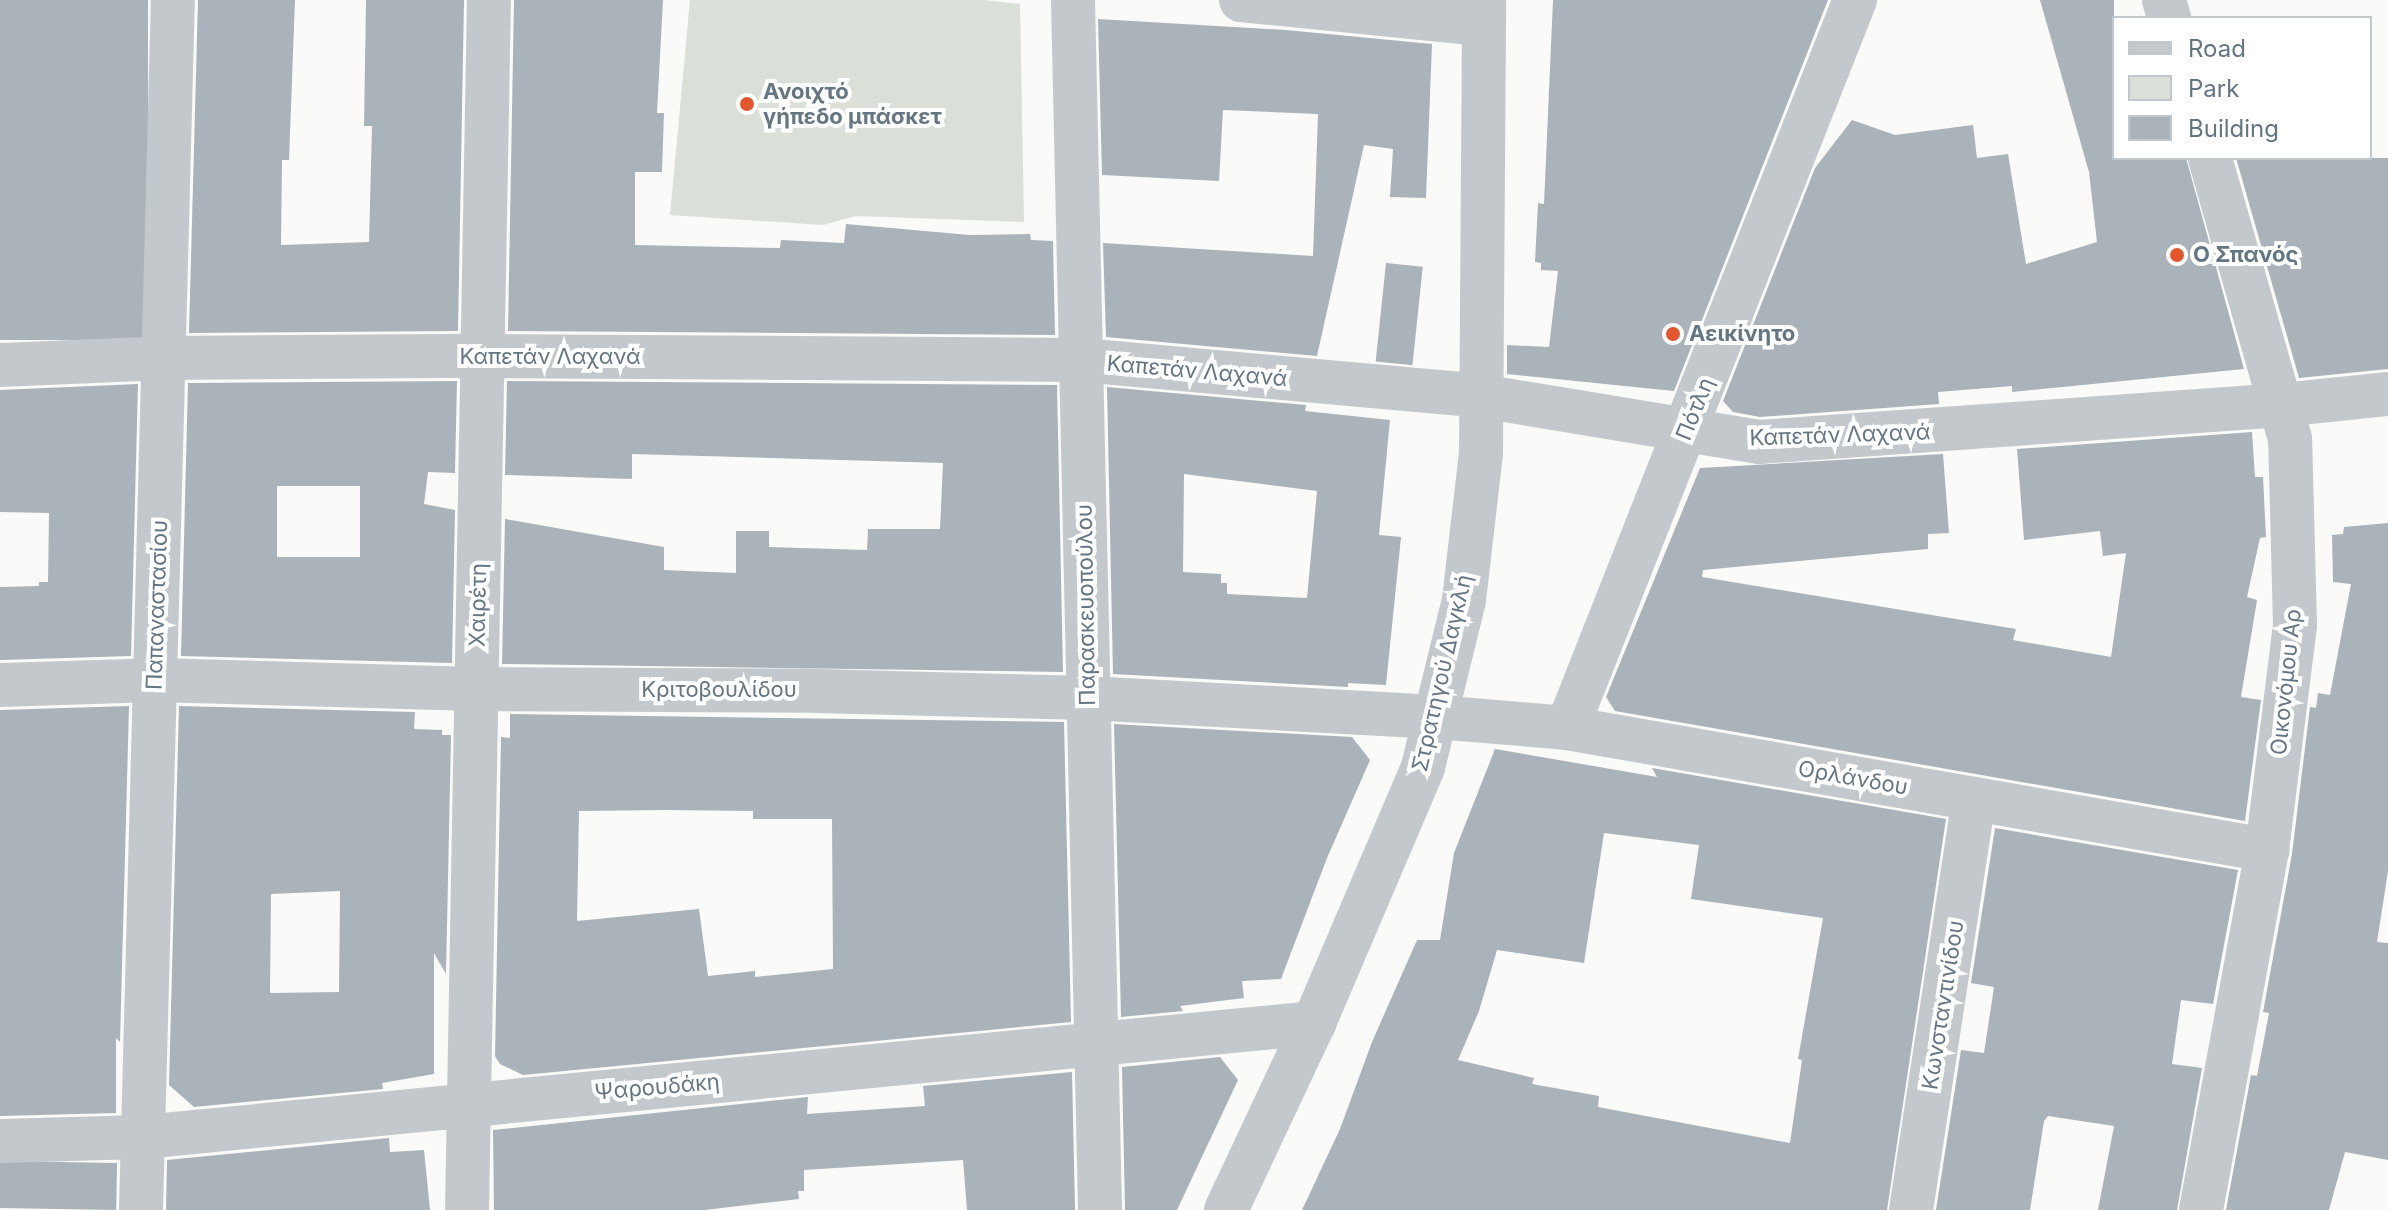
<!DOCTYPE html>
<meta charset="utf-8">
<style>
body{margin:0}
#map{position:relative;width:2388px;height:1210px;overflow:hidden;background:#fafaf8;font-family:Inter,sans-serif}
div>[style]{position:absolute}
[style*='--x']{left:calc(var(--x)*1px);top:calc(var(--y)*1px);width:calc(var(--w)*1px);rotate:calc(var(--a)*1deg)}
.green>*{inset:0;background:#dadfd7}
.building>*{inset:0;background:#aab3b9;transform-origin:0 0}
.street>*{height:44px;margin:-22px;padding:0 22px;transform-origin:22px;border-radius:22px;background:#c3c8cc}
.dots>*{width:22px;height:22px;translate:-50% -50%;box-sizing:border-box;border:4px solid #fff;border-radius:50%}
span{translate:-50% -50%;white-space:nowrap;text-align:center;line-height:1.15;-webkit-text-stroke:8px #fff;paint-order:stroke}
.poi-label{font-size:22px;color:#657683;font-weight:700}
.left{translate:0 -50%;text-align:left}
.street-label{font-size:22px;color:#657683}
.legend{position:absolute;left:2112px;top:16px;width:260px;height:144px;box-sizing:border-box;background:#fff;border:2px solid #c1c8cd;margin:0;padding:10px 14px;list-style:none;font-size:24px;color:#657683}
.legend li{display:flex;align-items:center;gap:16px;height:40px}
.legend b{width:40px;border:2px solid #c1c8cd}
</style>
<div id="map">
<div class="green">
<div style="clip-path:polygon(690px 0,983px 0,1020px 4px,1024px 222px,856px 216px,823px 225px,670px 215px)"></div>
</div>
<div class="building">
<div style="left:0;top:0;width:148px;height:340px"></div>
<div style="clip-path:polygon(198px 0,295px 0,289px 160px,282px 160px,281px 245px,369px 242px,372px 126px,364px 126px,366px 0,464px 0,458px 331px,189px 333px)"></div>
<div style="clip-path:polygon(514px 0,663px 0,657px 113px,664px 113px,662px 172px,635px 172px,635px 245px,780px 248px,781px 240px,844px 243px,846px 224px,970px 235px,1030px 234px,1031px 240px,1053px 241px,1055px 335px,508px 331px)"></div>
<div style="clip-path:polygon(1553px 0,1828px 0,1674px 391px,1507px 374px,1507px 345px,1549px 347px,1558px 271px,1541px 270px,1541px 263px,1535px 262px,1538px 203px,1544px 204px)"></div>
<div style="clip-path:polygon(2040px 0,2114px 0,2114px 158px,2186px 158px,2244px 369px,2012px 392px,2012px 386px,1938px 392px,1939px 404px,1760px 417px,1733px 412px,1723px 401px,1815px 168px,1852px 120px,1895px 135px,1973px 125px,1977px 158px,2008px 154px,2026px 264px,2097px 242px,2089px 172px)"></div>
<div style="clip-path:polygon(1098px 19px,1286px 30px,1432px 44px,1426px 198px,1390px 197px,1393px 149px,1364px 145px,1317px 356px,1106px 337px,1103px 243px,1313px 256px,1318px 114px,1223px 110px,1219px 181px,1102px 175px)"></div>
<div style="clip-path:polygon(2236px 158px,2388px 158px,2388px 369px,2299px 378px)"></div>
<div style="left:1386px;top:263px;width:37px;height:99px;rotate:6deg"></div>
<div style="clip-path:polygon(evenodd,457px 381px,455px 473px,428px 472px,424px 504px,455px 510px,452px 663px,181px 656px,188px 383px,457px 381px,277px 486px,360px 486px,360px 557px,277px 557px,277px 486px)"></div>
<div style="clip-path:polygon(507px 381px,1057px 385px,1063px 672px,502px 664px,505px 519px,664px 547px,664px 570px,736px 573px,736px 531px,769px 531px,769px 547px,867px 550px,868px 529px,940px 529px,943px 463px,632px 454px,632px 479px,505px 475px)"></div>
<div style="clip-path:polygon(138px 384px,131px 656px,0 660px,0 587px,39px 586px,39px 582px,48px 582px,49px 513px,0 512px,0 390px)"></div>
<div style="clip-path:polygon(evenodd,1107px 387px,1306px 405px,1305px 411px,1390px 420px,1379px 535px,1401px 537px,1386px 685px,1348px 683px,1348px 687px,1113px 674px,1107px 387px,1184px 474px,1317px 491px,1307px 598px,1227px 594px,1227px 583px,1221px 583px,1221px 574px,1183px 572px,1184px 474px)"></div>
<div style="clip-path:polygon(2252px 432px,2255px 477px,2263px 477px,2266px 537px,2260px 538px,2247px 597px,2257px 600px,2241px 697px,2261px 700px,2245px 821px,1615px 711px,1606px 697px,1700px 468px,1943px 454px,1949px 533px,1928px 534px,1928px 549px,1703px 570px,1702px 577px,2016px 629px,2013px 640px,2111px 657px,2126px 553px,2103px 556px,2100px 531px,2024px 540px,2017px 449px)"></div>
<div style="clip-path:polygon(2388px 523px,2388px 871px,2377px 942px,2388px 943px,2388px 1160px,2345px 1152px,2329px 1210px,2226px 1210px,2251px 1075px,2257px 1076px,2269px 1013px,2263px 1012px,2292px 854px,2310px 707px,2316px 708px,2318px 693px,2330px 695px,2351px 584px,2333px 582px,2332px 535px,2343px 534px,2344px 527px)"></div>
<div style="clip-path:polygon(129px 706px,120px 1042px,116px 1038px,116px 1113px,0 1116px,0 710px)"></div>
<div style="clip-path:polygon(evenodd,179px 706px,415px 712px,414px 729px,442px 730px,442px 735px,451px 735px,446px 974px,434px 953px,434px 1074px,382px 1083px,383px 1089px,194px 1107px,169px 1085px,179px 706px,340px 891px,339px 992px,270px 993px,271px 894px,340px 891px)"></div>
<div style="clip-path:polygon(evenodd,510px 714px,1064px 722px,1071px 1022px,523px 1075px,500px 1064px,495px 1056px,501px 737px,510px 738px,510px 714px,666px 810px,753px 811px,753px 819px,832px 819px,833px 969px,755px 977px,755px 971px,708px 976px,699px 909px,577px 921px,579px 811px,666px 810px)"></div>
<div style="clip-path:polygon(1114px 724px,1352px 737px,1370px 760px,1327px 858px,1281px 979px,1242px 981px,1244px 998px,1180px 1006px,1183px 1011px,1121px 1017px)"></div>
<div style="clip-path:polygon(evenodd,1495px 749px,1657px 777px,1652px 768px,1946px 819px,1887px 1210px,1302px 1210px,1340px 1129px,1372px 1042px,1417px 940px,1440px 940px,1454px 853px,1495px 749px,1604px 833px,1699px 845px,1691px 899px,1823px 918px,1798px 1059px,1802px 1060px,1790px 1143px,1598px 1107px,1599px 1096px,1532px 1084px,1534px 1078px,1458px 1060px,1479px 1011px,1497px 950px,1584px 963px,1604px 833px)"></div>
<div style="clip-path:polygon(1995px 828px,2238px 870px,2213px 1004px,2181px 1000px,2172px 1064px,2202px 1068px,2177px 1210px,2098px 1210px,2114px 1126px,2048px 1116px,2044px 1121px,2030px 1210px,1936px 1210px,1961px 1050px,1984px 1053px,1994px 987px,1971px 983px)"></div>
<div style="clip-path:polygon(1220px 1057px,1238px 1080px,1177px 1210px,1125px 1210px,1122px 1067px)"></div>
<div style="clip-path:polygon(1072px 1072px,1075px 1210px,967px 1210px,963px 1160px,804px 1170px,804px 1191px,798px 1191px,799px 1199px,705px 1210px,494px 1210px,493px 1130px,808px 1097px,807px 1114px,925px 1106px,923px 1086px)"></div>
<div style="clip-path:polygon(389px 1138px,390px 1152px,424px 1150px,430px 1210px,166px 1210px,167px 1160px)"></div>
<div style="left:117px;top:1163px;width:47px;height:117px;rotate:91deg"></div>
</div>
<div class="street">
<div style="--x:1073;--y:0;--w:1210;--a:88.72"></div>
<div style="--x:1241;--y:0;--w:242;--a:5.7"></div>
<div style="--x:2164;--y:0;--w:19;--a:74"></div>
<div style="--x:0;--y:365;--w:164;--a:-2.4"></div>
<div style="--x:164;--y:358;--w:318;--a:-0.4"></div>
<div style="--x:482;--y:356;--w:599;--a:0.38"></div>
<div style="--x:1081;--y:360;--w:402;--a:5.1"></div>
<div style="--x:1481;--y:396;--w:282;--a:9.4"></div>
<div style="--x:1759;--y:442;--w:525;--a:-4.04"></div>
<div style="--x:2283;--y:405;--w:106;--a:-6"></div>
<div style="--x:0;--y:685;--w:155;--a:-1.8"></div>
<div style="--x:155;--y:680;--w:321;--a:1.6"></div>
<div style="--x:476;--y:689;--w:341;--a:0.3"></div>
<div style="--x:817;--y:691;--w:271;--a:1.5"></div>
<div style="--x:1088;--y:698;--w:350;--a:3.1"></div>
<div style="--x:1437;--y:717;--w:130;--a:4.8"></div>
<div style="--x:1567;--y:728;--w:711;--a:9.89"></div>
<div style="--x:1567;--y:728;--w:783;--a:-68.42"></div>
<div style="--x:0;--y:1141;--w:143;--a:-1.6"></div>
<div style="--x:143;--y:1137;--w:1177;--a:-5.56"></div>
<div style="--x:141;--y:1210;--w:1210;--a:-88.49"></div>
<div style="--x:467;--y:1210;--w:1210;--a:-88.96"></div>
<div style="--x:1226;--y:1210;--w:207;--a:-64.8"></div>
<div style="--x:1314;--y:1023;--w:278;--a:-66.9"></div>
<div style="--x:1423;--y:767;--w:172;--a:-76.2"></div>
<div style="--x:1464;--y:600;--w:148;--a:-83.4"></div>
<div style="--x:1481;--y:453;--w:453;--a:-89.6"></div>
<div style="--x:1911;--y:1210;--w:416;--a:-81.3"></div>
<div style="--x:2201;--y:1210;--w:366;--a:-79.6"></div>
<div style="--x:2267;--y:850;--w:227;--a:-82.9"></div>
<div style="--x:2295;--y:625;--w:186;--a:-91.5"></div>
<div style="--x:2290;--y:439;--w:292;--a:-105.9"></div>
</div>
<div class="dots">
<div style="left:747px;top:104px;background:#e4572e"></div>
<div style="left:2177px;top:255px;background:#e4572e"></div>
<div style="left:1673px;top:334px;background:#e4572e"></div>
</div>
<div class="poi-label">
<span class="left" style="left:763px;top:104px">Ανοιχτό<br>γήπεδο μπάσκετ</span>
<span class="left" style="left:2193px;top:255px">Ο Σπανός</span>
<span class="left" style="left:1689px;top:334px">Αεικίνητο</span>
</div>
<div class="street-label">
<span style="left:550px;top:357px">Καπετάν Λαχανά</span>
<span style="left:1197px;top:371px;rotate:5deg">Καπετάν Λαχανά</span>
<span style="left:1695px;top:409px;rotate:-68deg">Πότλη</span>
<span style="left:1840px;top:435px;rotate:-2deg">Καπετάν Λαχανά</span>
<span style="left:157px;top:605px;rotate:-88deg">Παπαναστασίου</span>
<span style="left:478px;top:605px;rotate:-89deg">Χαιρέτη</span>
<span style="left:1086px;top:605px;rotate:-91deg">Παρασκευοπούλου</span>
<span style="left:1442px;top:673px;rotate:-77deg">Στρατηγού Δαγκλή</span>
<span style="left:2286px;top:682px;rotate:-84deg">Οικονόμου Αρ</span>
<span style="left:719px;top:690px">Κριτοβουλίδου</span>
<span style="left:1853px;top:778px;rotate:10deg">Ορλάνδου</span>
<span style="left:1943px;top:1005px;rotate:-81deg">Κωνσταντινίδου</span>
<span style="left:657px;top:1087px;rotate:-5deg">Ψαρουδάκη</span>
</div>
<ul class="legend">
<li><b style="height:10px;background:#c3c8cc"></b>Road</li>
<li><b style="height:22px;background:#dadfd7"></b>Park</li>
<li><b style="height:22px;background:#aab3b9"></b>Building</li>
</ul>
</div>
